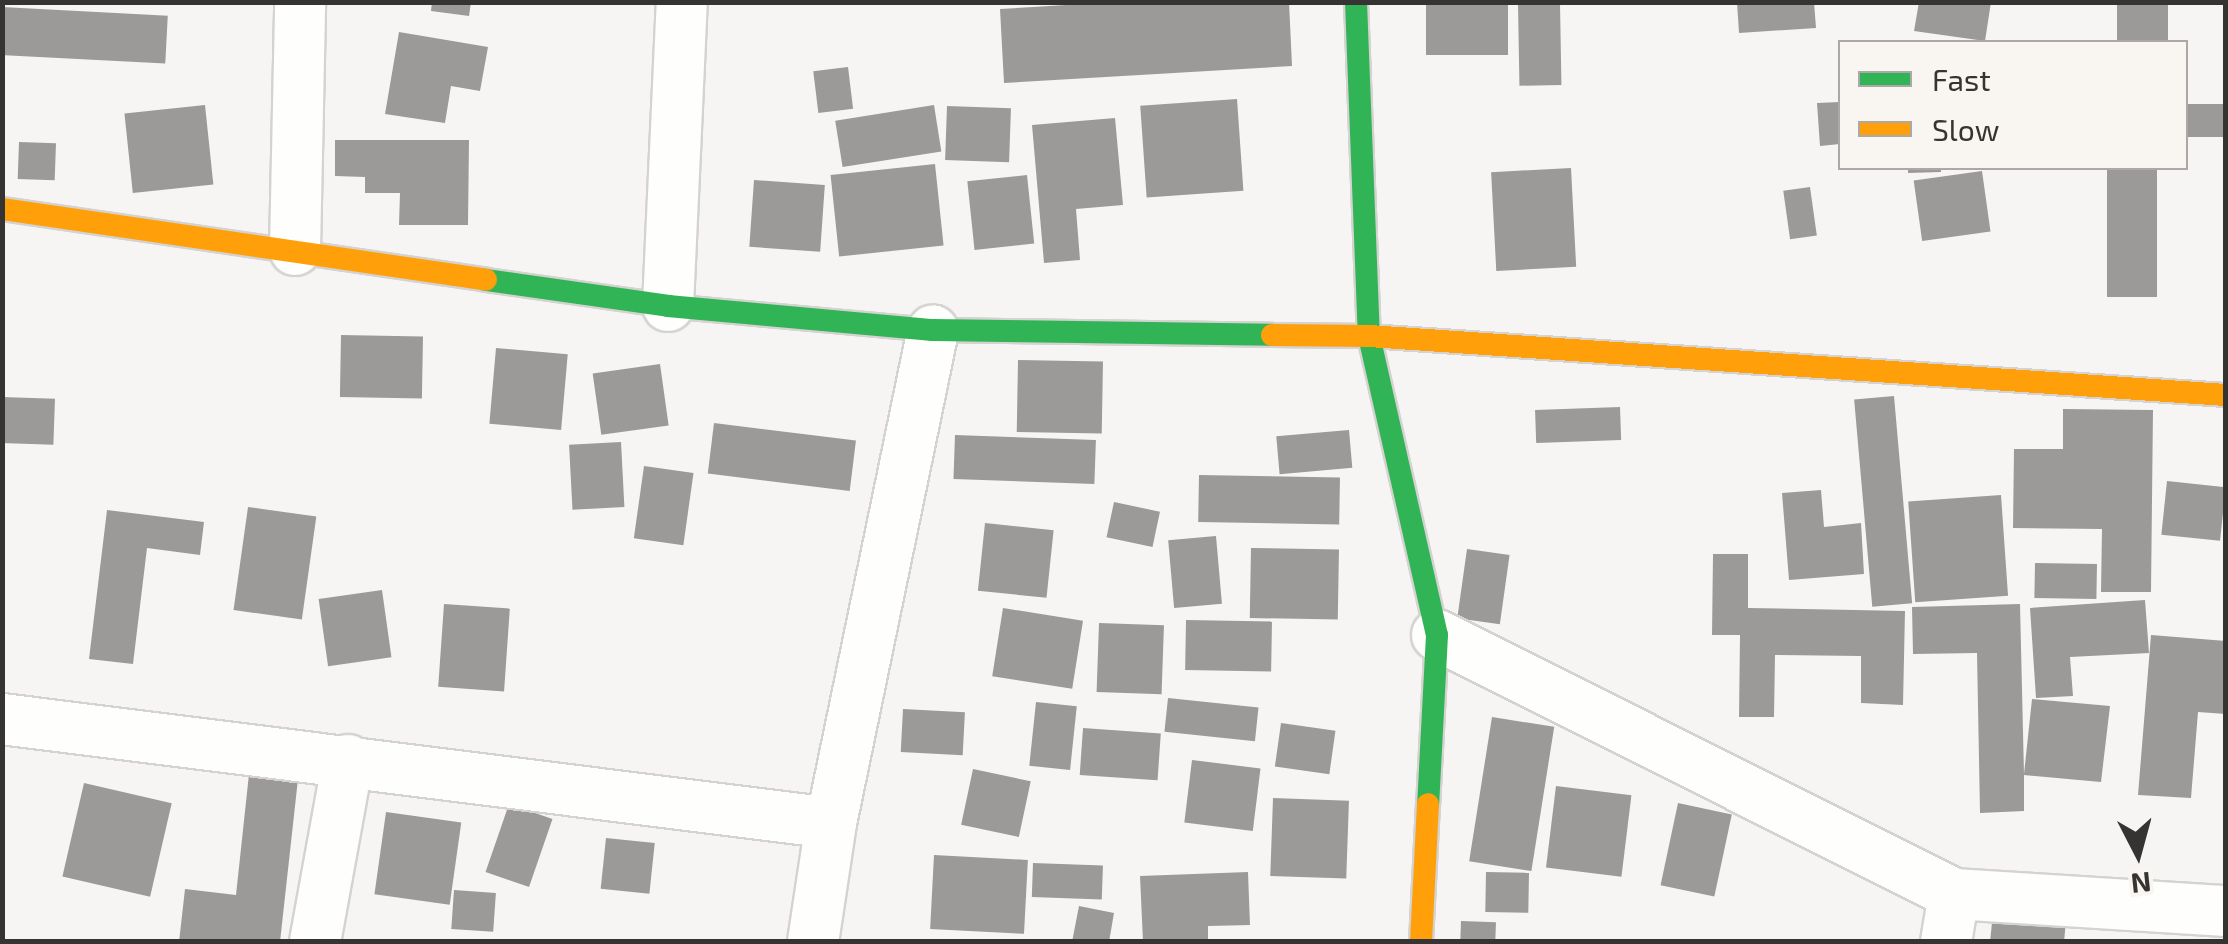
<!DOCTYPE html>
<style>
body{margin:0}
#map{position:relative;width:2228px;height:944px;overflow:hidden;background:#f7f5f3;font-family:"Exo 2",sans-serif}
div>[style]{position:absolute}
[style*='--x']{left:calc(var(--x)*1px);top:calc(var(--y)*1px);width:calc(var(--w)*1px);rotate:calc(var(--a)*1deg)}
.building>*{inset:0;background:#9c9a98;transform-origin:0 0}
.roads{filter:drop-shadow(2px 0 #d4d3d1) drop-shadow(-2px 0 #d4d3d1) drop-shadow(0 2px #d4d3d1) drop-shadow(0 -2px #d4d3d1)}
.street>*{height:50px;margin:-25px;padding:0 25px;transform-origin:25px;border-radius:25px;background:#fefefd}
.fast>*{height:22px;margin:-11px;padding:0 11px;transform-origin:11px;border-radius:11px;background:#30b455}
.slow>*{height:22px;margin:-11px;padding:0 11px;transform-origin:11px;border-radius:11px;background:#ff9f0a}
span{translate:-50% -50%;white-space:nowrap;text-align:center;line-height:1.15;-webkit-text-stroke:10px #f9f5f1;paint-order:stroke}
.frame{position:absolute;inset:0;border:5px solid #363433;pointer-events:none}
.legend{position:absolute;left:1838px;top:40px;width:350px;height:130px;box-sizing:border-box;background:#f9f5f1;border:2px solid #aba8a5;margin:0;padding:12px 18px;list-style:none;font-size:30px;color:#363433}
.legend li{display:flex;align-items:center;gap:20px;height:50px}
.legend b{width:50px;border:2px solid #aba8a5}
.north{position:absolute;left:2088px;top:804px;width:100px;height:100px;-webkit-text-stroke:8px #f9f5f1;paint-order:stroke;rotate:174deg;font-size:28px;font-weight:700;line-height:40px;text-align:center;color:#363433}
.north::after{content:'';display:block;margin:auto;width:35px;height:45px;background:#363433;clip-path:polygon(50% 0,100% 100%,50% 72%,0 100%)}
</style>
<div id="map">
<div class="building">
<div style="clip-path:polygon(432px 2px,471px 2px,469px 16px,431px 11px)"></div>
<div style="clip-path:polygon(1116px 2px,1289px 2px,1292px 66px,1004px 83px,1000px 9px)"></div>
<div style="left:1426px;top:2px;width:82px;height:53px"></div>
<div style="clip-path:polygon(1737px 2px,1814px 2px,1816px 28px,1739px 33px)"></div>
<div style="clip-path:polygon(1919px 2px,1991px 2px,1985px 41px,1914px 31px)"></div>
<div style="left:2117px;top:2px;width:51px;height:40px"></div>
<div style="left:1560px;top:3px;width:82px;height:42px;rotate:89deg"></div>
<div style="left:2px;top:7px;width:166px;height:48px;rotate:3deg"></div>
<div style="clip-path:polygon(399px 32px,488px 47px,480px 91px,451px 86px,445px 123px,385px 114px)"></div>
<div style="left:848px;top:67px;width:42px;height:35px;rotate:83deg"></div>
<div style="left:1237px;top:99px;width:92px;height:97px;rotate:86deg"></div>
<div style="clip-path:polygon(1840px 102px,1840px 144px,1820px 146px,1817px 103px)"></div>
<div style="left:2186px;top:104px;width:40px;height:33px"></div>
<div style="left:205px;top:105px;width:80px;height:81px;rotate:84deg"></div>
<div style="left:934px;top:105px;width:47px;height:100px;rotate:81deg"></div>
<div style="left:947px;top:106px;width:64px;height:54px;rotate:2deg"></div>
<div style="clip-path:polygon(1115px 118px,1123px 205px,1076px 209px,1080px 260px,1044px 263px,1032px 125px)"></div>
<div style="clip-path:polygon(335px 140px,469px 140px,468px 225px,399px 225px,400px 193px,365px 193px,365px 177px,335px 176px)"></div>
<div style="left:19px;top:142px;width:37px;height:37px;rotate:2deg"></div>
<div style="left:935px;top:164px;width:82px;height:105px;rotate:84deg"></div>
<div style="left:1571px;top:168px;width:99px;height:80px;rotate:87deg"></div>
<div style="clip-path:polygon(1908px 168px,1941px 168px,1941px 172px,1908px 173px)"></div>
<div style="left:2107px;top:168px;width:50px;height:129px"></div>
<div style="left:1982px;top:171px;width:61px;height:69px;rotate:82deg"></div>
<div style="left:1027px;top:175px;width:69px;height:60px;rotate:84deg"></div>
<div style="left:754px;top:180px;width:71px;height:67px;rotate:4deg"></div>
<div style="left:1810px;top:187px;width:49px;height:27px;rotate:82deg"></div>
<div style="left:341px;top:335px;width:82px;height:62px;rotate:1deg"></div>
<div style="left:496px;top:348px;width:72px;height:76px;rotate:5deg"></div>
<div style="left:1018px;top:360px;width:85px;height:72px;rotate:1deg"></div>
<div style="left:660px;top:364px;width:62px;height:68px;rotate:82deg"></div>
<div style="left:1894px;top:396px;width:208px;height:40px;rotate:85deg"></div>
<div style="left:2px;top:397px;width:53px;height:46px;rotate:2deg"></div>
<div style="left:1620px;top:407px;width:33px;height:85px;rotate:88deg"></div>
<div style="clip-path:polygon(2063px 409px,2153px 410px,2151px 592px,2101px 592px,2102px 529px,2013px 528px,2014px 449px,2063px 449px)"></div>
<div style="left:714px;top:423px;width:143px;height:51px;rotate:7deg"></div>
<div style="left:1349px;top:430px;width:38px;height:73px;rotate:85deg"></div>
<div style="left:955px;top:435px;width:141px;height:44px;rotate:2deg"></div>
<div style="left:621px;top:442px;width:65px;height:52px;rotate:87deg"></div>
<div style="left:644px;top:466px;width:50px;height:73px;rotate:8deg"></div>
<div style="left:1199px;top:475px;width:141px;height:47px;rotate:1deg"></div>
<div style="left:2167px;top:481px;width:59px;height:54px;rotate:6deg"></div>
<div style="clip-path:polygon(1821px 490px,1824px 527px,1861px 523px,1864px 574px,1789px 580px,1782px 493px)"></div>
<div style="left:2001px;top:495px;width:101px;height:93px;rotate:86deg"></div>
<div style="left:1114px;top:502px;width:47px;height:36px;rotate:12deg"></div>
<div style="left:248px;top:507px;width:69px;height:104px;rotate:8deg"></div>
<div style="clip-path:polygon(107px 510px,204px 522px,200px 555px,147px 548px,133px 664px,89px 659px)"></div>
<div style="left:985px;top:523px;width:69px;height:68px;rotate:6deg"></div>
<div style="left:1216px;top:536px;width:68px;height:48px;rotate:85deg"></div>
<div style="left:1251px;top:548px;width:88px;height:70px;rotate:1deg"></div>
<div style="left:1467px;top:549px;width:43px;height:70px;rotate:8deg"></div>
<div style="clip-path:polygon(1713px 554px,1748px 554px,1748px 608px,1905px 611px,1903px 705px,1861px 703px,1861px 656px,1775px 655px,1774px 717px,1739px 717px,1740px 635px,1712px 635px)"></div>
<div style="left:2035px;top:563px;width:62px;height:35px;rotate:1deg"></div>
<div style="left:382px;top:590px;width:68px;height:64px;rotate:82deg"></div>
<div style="clip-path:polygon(2145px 600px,2149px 653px,2070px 657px,2073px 696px,2036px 698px,2030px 608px)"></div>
<div style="left:444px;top:604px;width:66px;height:83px;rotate:4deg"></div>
<div style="clip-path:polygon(2020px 604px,2024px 774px,2032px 699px,2110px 706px,2101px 782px,2024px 775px,2024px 811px,1980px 813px,1977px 653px,1913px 654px,1912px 607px)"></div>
<div style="left:1003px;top:608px;width:81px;height:69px;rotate:9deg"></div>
<div style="left:1186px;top:620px;width:86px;height:50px;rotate:1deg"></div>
<div style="left:1099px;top:623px;width:65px;height:69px;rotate:2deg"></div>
<div style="clip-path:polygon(2151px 635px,2226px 641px,2226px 714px,2198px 712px,2191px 798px,2138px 795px)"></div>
<div style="left:1168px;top:698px;width:91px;height:34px;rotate:6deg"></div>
<div style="left:1036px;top:702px;width:41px;height:64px;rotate:6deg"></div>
<div style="left:903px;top:709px;width:62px;height:43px;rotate:3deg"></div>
<div style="left:1492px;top:717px;width:63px;height:146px;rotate:9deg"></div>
<div style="left:1281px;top:723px;width:55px;height:44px;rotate:8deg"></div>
<div style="left:1083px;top:728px;width:78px;height:47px;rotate:4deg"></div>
<div style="left:1192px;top:760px;width:69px;height:63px;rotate:7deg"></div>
<div style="left:973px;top:769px;width:59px;height:57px;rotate:12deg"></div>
<div style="clip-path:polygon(249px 774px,298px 779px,280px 942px,179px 942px,185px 889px,236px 895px)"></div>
<div style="left:84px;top:783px;width:90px;height:96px;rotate:13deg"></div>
<div style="left:1556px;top:786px;width:76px;height:82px;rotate:7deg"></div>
<div style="left:1273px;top:798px;width:76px;height:78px;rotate:2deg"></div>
<div style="left:1678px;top:803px;width:55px;height:84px;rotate:12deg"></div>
<div style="left:509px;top:804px;width:46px;height:72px;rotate:19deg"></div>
<div style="left:386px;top:812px;width:76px;height:83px;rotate:8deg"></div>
<div style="left:606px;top:838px;width:49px;height:51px;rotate:6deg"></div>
<div style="left:934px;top:855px;width:94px;height:74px;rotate:3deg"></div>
<div style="left:1033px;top:863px;width:70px;height:34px;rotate:2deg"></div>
<div style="clip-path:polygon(1248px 872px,1250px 925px,1208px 926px,1208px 942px,1143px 942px,1140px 876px)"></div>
<div style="left:1486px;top:872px;width:43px;height:40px;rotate:1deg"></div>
<div style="left:454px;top:890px;width:42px;height:39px;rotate:4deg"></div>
<div style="clip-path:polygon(1079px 906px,1114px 913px,1109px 942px,1072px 942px)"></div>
<div style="clip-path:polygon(1993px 913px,2066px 920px,2064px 942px,1990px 942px)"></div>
<div style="left:1461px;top:921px;width:35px;height:21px;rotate:2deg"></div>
</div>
<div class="roads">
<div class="street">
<div style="--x:295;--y:250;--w:248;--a:-88.8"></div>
<div style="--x:668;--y:306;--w:304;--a:-87.4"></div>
<div style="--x:1437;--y:635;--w:578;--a:26.61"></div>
<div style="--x:1954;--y:894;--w:273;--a:3.6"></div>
<div style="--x:2;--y:719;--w:835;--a:7.15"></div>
<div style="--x:315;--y:942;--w:185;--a:-79.7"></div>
<div style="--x:813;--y:942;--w:120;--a:-81.4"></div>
<div style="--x:831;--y:823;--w:503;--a:-78.31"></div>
<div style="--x:1946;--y:942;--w:49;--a:-80.5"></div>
</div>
<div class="fast">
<div style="--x:1356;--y:2;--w:334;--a:87.8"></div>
<div style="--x:1369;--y:336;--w:307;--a:77.2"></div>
<div style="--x:1437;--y:635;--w:169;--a:93"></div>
<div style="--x:486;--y:280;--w:184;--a:8.1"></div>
<div style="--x:668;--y:306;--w:266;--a:5.2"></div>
<div style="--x:933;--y:330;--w:339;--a:0.8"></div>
</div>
<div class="slow">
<div style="--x:2;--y:209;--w:489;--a:8.3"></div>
<div style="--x:1272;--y:335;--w:97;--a:0.6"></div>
<div style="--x:1369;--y:336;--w:859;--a:3.94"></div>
<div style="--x:1421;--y:942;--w:138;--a:-87.1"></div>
</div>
</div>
<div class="frame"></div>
<ul class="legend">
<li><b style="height:12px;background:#30b455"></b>Fast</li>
<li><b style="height:12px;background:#ff9f0a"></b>Slow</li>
</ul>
<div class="north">N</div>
</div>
